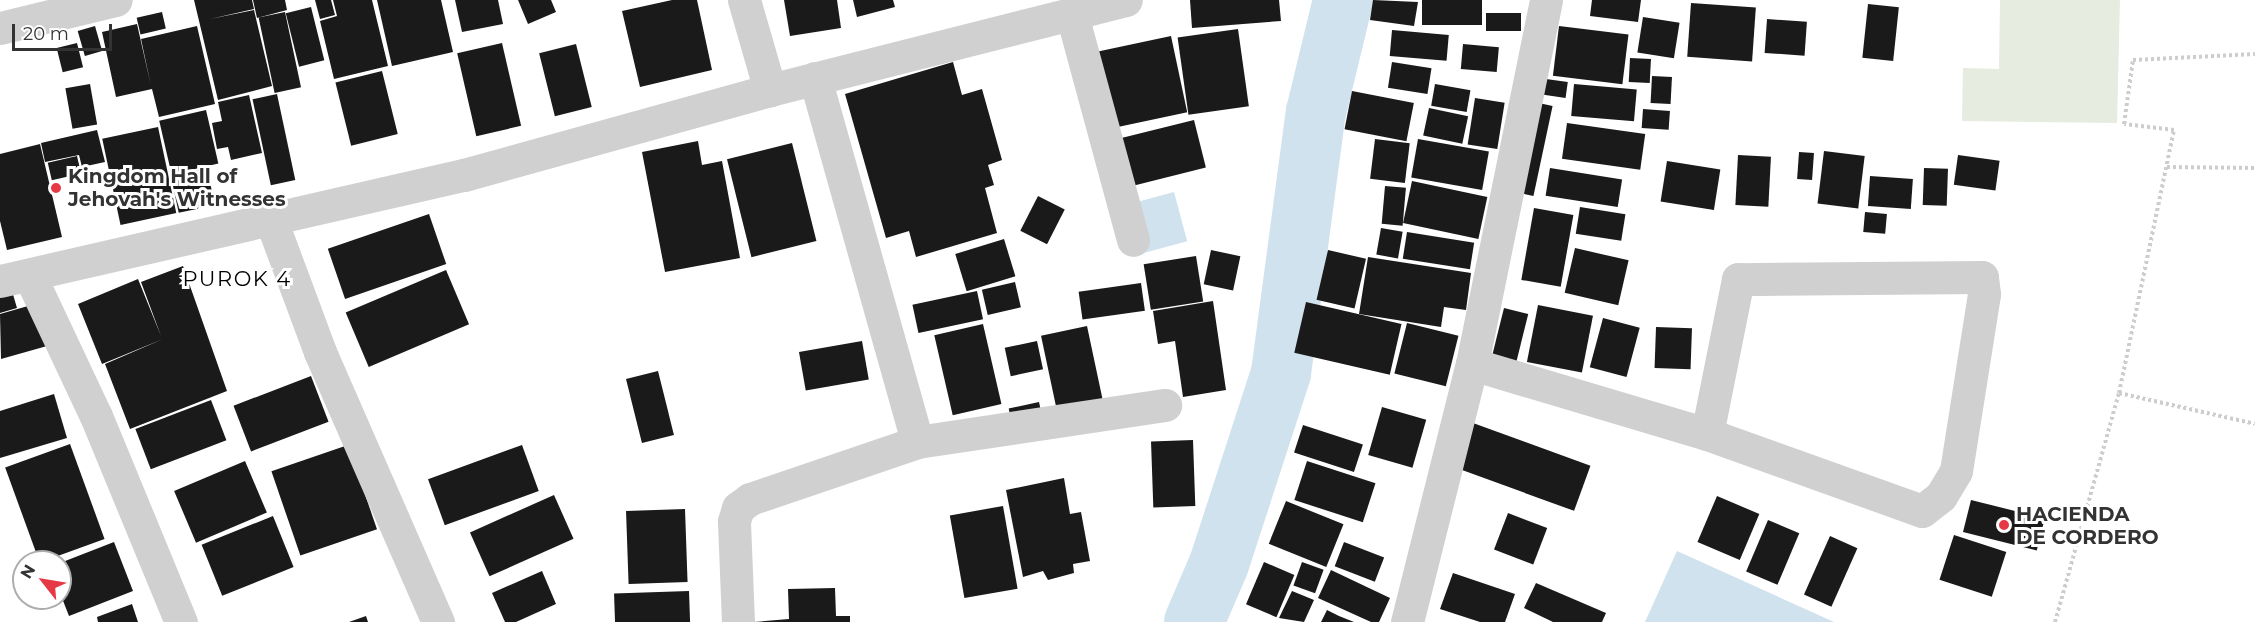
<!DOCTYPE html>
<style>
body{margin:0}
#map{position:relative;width:2255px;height:622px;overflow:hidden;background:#fff;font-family:Montserrat,sans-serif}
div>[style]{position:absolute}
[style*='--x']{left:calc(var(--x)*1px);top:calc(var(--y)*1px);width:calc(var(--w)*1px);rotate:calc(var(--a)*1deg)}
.green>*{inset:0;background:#e6ecdf}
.water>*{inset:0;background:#cfe2ee;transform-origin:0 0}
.river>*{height:60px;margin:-30px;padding:0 30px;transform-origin:30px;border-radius:30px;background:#cfe2ee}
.building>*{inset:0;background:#1a1a1a;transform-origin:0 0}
.path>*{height:4px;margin-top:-2px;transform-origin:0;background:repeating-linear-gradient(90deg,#cdcdcd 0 3px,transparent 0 6px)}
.minor>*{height:33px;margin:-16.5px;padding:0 16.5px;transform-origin:16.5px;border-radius:16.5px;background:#d0d0d0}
.dots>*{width:16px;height:16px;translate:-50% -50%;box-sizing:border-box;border:3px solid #fff;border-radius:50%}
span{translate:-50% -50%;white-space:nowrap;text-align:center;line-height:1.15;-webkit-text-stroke:6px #fff;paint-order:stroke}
.poi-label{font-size:20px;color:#333;font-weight:700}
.left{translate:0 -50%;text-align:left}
.neighbourhood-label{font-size:21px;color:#000;letter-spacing:1.5px}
.north{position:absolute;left:12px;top:550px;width:60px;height:60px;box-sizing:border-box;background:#fff;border:2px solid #adadad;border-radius:50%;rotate:301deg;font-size:16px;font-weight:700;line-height:24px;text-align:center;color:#333}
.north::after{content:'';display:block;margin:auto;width:21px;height:27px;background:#e63946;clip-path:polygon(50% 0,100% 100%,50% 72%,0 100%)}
.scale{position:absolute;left:12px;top:24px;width:100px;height:27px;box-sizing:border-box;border:3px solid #333;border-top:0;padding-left:8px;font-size:18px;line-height:21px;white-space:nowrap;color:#333;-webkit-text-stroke:4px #fff;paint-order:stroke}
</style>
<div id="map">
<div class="green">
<div style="clip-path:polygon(2000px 0,2120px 0,2117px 123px,1962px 121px,1963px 68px,1999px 69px)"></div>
</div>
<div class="water">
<div style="left:1174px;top:192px;width:51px;height:48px;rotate:75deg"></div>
<div style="clip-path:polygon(1677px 551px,1834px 622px,1645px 622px)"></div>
</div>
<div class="river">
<div style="--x:1194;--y:622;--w:63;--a:-66.7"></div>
<div style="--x:1219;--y:564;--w:201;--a:-72"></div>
<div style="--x:1281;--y:373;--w:263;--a:-82.4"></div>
<div style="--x:1316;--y:112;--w:115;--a:-76.4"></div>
</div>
<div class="building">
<div style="clip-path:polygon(194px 0,252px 0,254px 9px,210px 19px,254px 10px,272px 86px,218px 100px)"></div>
<div style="clip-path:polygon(253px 0,285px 0,287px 10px,257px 18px)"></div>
<div style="clip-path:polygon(315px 0,331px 0,335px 15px,320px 19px)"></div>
<div style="clip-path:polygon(333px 0,372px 0,388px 66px,334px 79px,320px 21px,337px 16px)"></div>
<div style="clip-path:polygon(377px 0,441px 0,453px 52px,392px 66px)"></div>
<div style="clip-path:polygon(455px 0,498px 0,503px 24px,462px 32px)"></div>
<div style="clip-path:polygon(518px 0,551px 0,556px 12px,528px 24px)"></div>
<div style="clip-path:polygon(672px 0,697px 0,712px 70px,640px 87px,622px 11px)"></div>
<div style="clip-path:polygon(784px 0,837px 0,841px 28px,790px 36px)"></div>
<div style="clip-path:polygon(853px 0,893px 0,895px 7px,857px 17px)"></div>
<div style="clip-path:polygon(1190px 0,1279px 0,1281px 21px,1192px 28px)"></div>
<div style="clip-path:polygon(1373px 0,1418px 2px,1414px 26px,1370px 20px)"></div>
<div style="left:1422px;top:0;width:60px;height:25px"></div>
<div style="clip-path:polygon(1592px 0,1641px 0,1638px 22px,1590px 16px)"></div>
<div style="left:1691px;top:3px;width:65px;height:54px;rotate:4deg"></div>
<div style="left:1868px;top:4px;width:31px;height:54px;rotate:6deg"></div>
<div style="left:311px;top:7px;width:55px;height:26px;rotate:76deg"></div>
<div style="left:162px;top:12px;width:17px;height:26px;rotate:77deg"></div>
<div style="left:285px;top:12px;width:77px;height:27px;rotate:78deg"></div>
<div style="left:1486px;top:13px;width:35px;height:18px"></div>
<div style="left:1643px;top:17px;width:37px;height:36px;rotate:9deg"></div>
<div style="left:1767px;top:19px;width:40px;height:34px;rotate:4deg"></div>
<div style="clip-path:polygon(137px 24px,151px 86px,141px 39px,197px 26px,215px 104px,159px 117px,152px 89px,116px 97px,102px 32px)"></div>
<div style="left:95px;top:26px;width:26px;height:18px;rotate:74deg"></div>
<div style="left:1559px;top:26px;width:70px;height:50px;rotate:7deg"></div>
<div style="left:1238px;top:29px;width:78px;height:61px;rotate:82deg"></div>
<div style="left:1392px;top:30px;width:57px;height:26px;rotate:5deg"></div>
<div style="left:1171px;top:36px;width:78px;height:83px;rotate:78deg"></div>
<div style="left:77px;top:43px;width:25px;height:21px;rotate:76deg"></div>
<div style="left:502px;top:43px;width:85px;height:46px;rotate:77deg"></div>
<div style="left:576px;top:44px;width:65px;height:38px;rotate:76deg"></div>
<div style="left:1463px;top:44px;width:36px;height:25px;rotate:5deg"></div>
<div style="left:1630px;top:58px;width:21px;height:24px;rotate:3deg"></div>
<div style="clip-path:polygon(953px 62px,962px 95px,982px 89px,1002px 160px,988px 165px,994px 185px,985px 188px,997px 233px,916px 257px,909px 231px,886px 238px,845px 94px)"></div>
<div style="left:1392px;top:62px;width:40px;height:26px;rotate:9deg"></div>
<div style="left:382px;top:71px;width:65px;height:48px;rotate:76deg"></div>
<div style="left:1652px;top:76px;width:20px;height:27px;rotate:3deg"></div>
<div style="left:1546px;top:79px;width:22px;height:16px;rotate:8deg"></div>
<div style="left:90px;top:84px;width:41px;height:25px;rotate:80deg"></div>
<div style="left:1435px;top:84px;width:36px;height:22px;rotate:10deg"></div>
<div style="left:1574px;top:84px;width:63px;height:32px;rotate:5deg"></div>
<div style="left:1352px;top:91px;width:63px;height:39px;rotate:11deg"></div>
<div style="left:277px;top:94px;width:88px;height:25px;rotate:78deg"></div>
<div style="clip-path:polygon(249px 95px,262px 153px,231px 160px,228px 147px,217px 149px,212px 123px,222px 121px,218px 102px)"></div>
<div style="left:1475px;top:98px;width:30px;height:47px;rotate:9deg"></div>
<div style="left:1534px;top:102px;width:19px;height:92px;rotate:12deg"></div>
<div style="left:1429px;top:108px;width:40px;height:28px;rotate:12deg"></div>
<div style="left:1643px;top:109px;width:27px;height:19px;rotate:4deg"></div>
<div style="left:206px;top:110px;width:55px;height:48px;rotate:77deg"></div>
<div style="left:1194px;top:120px;width:49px;height:80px;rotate:76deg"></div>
<div style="left:1567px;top:123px;width:79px;height:36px;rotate:8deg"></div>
<div style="left:158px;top:127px;width:88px;height:57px;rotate:78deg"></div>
<div style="clip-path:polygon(97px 130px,105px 162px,82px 167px,79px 155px,45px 162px,41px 143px)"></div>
<div style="left:1375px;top:139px;width:35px;height:40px;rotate:7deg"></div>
<div style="left:1418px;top:139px;width:72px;height:39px;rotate:10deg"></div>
<div style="clip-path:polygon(698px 141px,702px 165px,722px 161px,740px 258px,665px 272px,642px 152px)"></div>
<div style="left:792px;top:143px;width:101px;height:67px;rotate:76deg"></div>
<div style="clip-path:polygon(40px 144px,62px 237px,7px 250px,0 221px,0 154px)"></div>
<div style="left:1824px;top:151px;width:41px;height:53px;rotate:7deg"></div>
<div style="left:1799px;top:152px;width:15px;height:27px;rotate:4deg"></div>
<div style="left:1738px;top:155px;width:33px;height:50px;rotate:3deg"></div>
<div style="left:1958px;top:155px;width:42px;height:30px;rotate:8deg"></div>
<div style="left:77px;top:156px;width:18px;height:30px;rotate:77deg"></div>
<div style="left:1667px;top:161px;width:54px;height:41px;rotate:9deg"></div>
<div style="left:207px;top:168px;width:38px;height:37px;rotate:78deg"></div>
<div style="left:1550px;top:168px;width:73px;height:28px;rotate:9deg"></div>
<div style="left:1924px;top:168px;width:24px;height:37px;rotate:2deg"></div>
<div style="left:1870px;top:176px;width:43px;height:30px;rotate:4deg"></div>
<div style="left:1412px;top:181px;width:77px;height:43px;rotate:12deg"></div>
<div style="left:1385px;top:186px;width:21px;height:38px;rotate:5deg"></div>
<div style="left:1038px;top:196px;width:30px;height:39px;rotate:27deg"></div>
<div style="left:1580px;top:207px;width:46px;height:27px;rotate:9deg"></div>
<div style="left:1534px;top:208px;width:40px;height:73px;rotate:10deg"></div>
<div style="left:1865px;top:212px;width:22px;height:20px;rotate:5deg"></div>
<div style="left:429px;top:214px;width:53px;height:107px;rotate:71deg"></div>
<div style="left:1381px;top:228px;width:22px;height:27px;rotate:10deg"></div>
<div style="left:1407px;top:232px;width:68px;height:27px;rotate:9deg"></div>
<div style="left:1004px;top:239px;width:39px;height:51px;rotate:73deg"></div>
<div style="left:1575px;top:248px;width:55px;height:46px;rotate:13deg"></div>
<div style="left:1211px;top:250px;width:30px;height:35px;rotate:12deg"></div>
<div style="left:1328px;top:250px;width:39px;height:51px;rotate:13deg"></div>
<div style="left:1196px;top:256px;width:46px;height:53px;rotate:81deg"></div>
<div style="clip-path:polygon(1368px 257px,1471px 273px,1466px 310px,1444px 307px,1441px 327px,1359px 314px)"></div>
<div style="clip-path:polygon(183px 266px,227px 391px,130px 429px,105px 364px,163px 339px,102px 364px,78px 304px,138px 279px,161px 336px,141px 282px)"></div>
<div style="left:446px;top:270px;width:59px;height:109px;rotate:67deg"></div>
<div style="left:1015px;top:282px;width:26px;height:34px;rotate:77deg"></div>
<div style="left:1141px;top:283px;width:28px;height:63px;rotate:82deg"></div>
<div style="clip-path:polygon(12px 291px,17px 308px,0 313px,0 295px)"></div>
<div style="left:977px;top:291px;width:29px;height:66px;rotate:78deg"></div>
<div style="clip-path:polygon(1213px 301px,1226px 390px,1183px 397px,1175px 341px,1158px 344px,1153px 311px)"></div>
<div style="left:1306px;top:302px;width:98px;height:52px;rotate:13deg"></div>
<div style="clip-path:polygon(35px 304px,47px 346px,1px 359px,0 314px)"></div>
<div style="left:1538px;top:305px;width:56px;height:58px;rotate:11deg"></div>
<div style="left:1504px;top:308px;width:25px;height:54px;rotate:14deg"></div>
<div style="left:1603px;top:318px;width:38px;height:51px;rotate:15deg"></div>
<div style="left:1407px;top:323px;width:53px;height:52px;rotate:14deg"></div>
<div style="left:983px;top:324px;width:82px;height:50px;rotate:77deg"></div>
<div style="left:1087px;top:326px;width:85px;height:47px;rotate:78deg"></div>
<div style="left:1656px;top:327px;width:36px;height:41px;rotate:2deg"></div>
<div style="left:862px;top:341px;width:39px;height:64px;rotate:80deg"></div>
<div style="left:1037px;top:341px;width:29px;height:33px;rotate:78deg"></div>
<div style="left:658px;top:371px;width:66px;height:33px;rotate:76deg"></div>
<div style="left:311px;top:376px;width:49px;height:83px;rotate:69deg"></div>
<div style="clip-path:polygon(54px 394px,67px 438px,0 458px,0 411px)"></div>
<div style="left:211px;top:400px;width:43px;height:81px;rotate:69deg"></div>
<div style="left:1039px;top:402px;width:19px;height:31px;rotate:78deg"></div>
<div style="left:1382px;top:407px;width:46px;height:50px;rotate:16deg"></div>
<div style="left:1473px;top:423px;width:125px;height:48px;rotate:20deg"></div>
<div style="left:1303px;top:425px;width:63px;height:29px;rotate:18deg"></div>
<div style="left:1193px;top:440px;width:66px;height:42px;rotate:88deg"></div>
<div style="left:70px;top:444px;width:101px;height:69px;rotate:70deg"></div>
<div style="left:348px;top:445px;width:89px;height:81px;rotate:71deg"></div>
<div style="left:522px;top:445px;width:49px;height:100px;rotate:70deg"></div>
<div style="left:245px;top:461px;width:56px;height:77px;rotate:67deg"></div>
<div style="left:1307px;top:461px;width:72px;height:41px;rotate:18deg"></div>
<div style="clip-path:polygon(1064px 478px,1070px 514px,1081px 512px,1090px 561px,1073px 564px,1074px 573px,1048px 580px,1043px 571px,1023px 577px,1006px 490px)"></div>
<div style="left:554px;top:495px;width:48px;height:92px;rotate:66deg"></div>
<div style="left:1717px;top:496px;width:46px;height:50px;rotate:23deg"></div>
<div style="left:1971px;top:500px;width:76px;height:33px;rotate:14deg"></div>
<div style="left:1286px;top:501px;width:62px;height:46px;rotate:22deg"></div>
<div style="left:1003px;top:506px;width:84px;height:54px;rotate:80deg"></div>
<div style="left:685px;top:509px;width:73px;height:59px;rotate:88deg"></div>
<div style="left:1508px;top:513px;width:42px;height:39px;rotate:21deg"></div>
<div style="left:273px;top:516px;width:55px;height:77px;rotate:68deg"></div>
<div style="left:1768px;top:520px;width:34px;height:56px;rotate:23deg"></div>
<div style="left:1954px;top:535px;width:55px;height:47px;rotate:18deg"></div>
<div style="left:1830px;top:536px;width:30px;height:64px;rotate:24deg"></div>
<div style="clip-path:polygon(114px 542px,133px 591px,69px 616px,60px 593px,60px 563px)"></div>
<div style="left:1344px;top:542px;width:43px;height:26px;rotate:21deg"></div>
<div style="left:1264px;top:562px;width:33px;height:46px;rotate:23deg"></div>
<div style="left:1302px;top:562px;width:23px;height:25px;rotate:20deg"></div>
<div style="clip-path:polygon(1331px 570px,1390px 598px,1379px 622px,1371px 622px,1318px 598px)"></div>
<div style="clip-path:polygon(542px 571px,556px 604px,516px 622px,505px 622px,492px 593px)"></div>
<div style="clip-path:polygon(1453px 573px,1515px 594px,1505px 622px,1480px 622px,1440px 609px)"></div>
<div style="clip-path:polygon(1536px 583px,1606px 613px,1602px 622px,1553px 622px,1524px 608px)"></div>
<div style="clip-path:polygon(835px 588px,836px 616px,850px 616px,850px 622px,754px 622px,789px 619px,788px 589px)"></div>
<div style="left:689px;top:591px;width:31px;height:75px;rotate:88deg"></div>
<div style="clip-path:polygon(1292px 591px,1314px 600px,1304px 622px,1279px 618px)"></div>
<div style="clip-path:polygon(132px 604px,138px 622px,98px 622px,97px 617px)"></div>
<div style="clip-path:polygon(1327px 610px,1339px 616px,1354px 622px,1321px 622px)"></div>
<div style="clip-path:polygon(366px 616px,368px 622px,349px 622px)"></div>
</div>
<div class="path">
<div style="--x:2167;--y:167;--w:88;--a:0.7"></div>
<div style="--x:2119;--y:393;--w:139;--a:12.8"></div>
<div style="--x:2055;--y:622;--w:238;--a:-74.4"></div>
<div style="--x:2119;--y:393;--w:269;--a:-78.2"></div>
<div style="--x:2174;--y:130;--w:50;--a:-173.2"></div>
<div style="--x:2124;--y:124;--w:65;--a:-82"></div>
<div style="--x:2133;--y:60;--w:122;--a:-2.8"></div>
</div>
<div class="minor">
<div style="--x:744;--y:0;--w:94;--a:73.9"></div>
<div style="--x:1072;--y:15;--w:233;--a:74.8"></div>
<div style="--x:0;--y:28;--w:119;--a:-13.6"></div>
<div style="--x:815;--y:78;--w:378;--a:74.3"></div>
<div style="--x:271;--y:220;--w:141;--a:69.6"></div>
<div style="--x:320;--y:352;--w:295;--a:66.4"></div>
<div style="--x:30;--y:276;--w:155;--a:64.8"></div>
<div style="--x:96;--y:416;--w:223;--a:67.6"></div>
<div style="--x:0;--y:281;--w:476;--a:-12.9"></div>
<div style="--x:464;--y:175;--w:318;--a:-15.5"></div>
<div style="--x:770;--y:90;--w:367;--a:-14.2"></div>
<div style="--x:1472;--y:364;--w:245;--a:16.6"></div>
<div style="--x:1707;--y:434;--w:228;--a:19.7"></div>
<div style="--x:1922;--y:511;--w:24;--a:-38"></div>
<div style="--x:1941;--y:496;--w:29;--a:-59"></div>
<div style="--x:1956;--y:471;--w:179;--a:-81"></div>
<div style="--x:1984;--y:294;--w:17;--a:-97"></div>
<div style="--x:1982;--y:277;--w:244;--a:179.5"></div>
<div style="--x:1738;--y:279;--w:158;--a:101.3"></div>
<div style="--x:738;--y:622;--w:101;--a:-92.3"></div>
<div style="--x:734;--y:521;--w:14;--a:-73"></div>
<div style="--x:738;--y:508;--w:15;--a:-37"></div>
<div style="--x:750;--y:499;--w:176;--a:-18.8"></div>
<div style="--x:917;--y:442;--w:251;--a:-8.5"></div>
<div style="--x:1407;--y:622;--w:266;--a:-75.9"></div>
<div style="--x:1472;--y:364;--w:371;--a:-78.5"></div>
</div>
<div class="dots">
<div style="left:56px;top:188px;background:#e63946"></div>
<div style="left:2004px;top:525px;background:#e63946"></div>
</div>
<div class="poi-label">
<span class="left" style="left:68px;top:188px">Kingdom Hall of<br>Jehovah's Witnesses</span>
<span class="left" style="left:2016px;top:526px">HACIENDA<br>DE CORDERO</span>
</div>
<div class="neighbourhood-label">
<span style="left:237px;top:279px">PUROK 4</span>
</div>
<div class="north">N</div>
<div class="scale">20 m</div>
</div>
